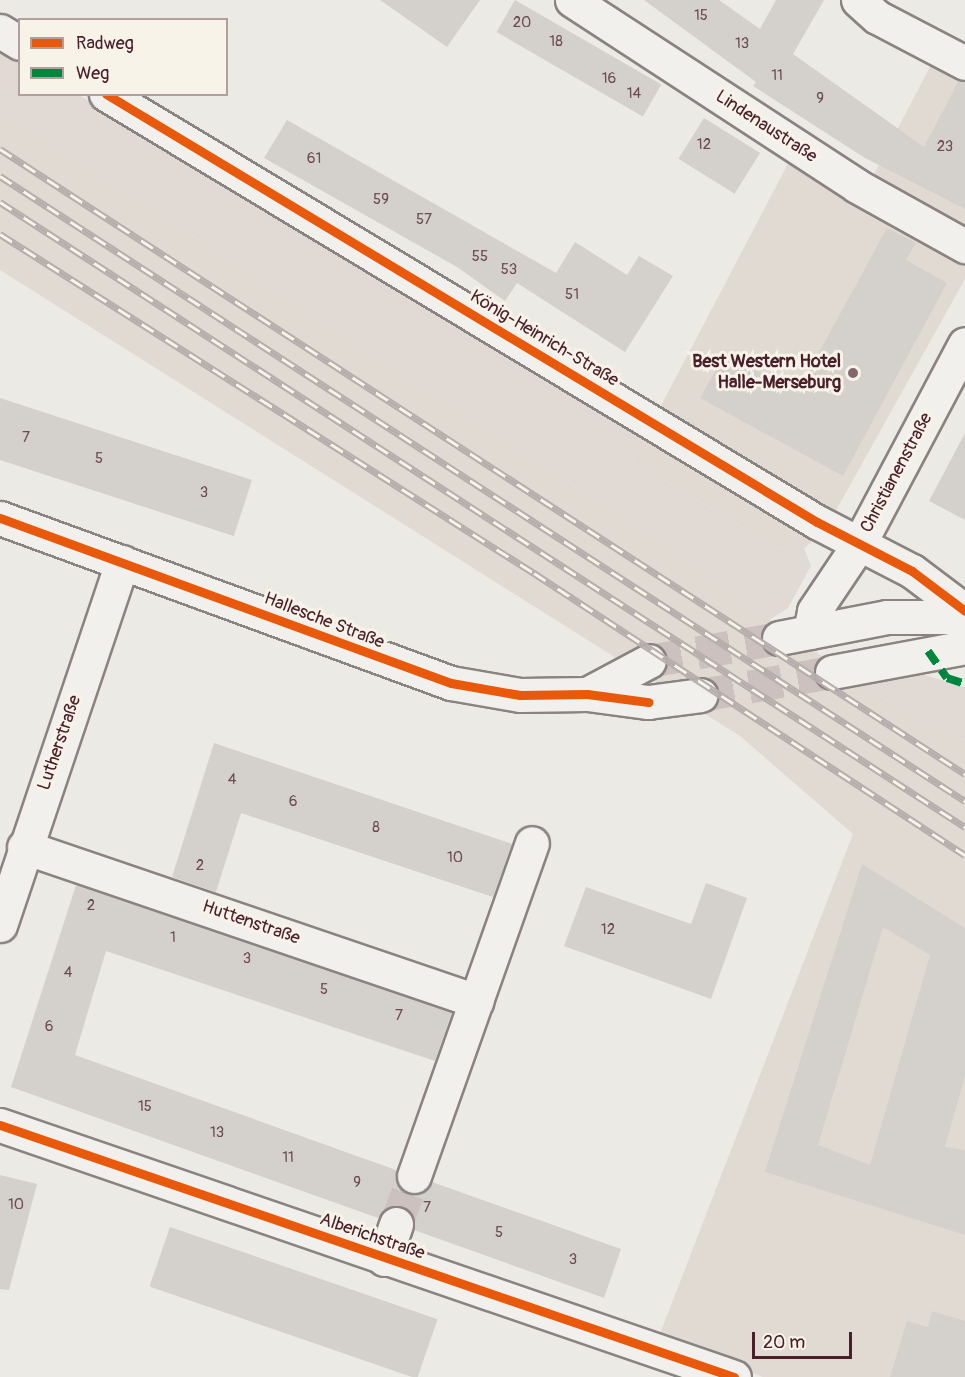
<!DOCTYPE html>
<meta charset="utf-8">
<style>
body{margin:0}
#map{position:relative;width:965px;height:1377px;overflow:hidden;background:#eceae4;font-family:Pangolin,sans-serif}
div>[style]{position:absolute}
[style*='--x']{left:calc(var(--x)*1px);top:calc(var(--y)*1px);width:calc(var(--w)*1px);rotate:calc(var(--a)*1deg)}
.built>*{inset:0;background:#e1dad3}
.green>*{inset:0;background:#e1dad4}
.building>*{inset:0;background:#d4d0cc;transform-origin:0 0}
.minor-tunnel>*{height:33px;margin-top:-16.5px;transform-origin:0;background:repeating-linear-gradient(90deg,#ccc1bf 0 33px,transparent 0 49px)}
.major-tunnel>*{height:33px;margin-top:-16.5px;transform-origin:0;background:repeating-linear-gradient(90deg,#ccc1bf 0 33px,transparent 0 49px)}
.roads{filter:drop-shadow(2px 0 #8b8282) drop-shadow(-2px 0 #8b8282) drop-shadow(0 2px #8b8282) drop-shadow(0 -2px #8b8282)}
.minor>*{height:33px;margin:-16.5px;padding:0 16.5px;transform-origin:16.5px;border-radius:16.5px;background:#f1f0ec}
.major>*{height:33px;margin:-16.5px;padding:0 16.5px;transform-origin:16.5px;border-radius:16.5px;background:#f1f0ec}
.rail>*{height:7px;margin-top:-3.5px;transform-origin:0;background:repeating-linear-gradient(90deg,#f7f3e8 0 14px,#b5aead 0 28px);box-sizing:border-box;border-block:2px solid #b5aead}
.quiet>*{height:8px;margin-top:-4px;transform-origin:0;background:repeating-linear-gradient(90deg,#00873e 0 15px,transparent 0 23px)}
.cycleway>*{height:9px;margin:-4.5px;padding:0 4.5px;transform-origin:4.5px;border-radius:4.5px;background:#e8590c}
.dots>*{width:16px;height:16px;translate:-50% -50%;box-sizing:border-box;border:3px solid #f7f3e8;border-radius:50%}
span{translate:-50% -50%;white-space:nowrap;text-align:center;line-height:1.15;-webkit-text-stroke:6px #f7f3e8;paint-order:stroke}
.number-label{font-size:15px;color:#6c4b53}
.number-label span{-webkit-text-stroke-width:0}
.street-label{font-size:18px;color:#4a1f2b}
.poi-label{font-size:18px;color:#4a1f2b;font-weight:700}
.right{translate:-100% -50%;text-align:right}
.legend{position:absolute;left:18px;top:18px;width:210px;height:78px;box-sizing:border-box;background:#f7f3e8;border:2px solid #b29e9c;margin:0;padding:8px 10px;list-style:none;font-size:18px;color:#4a1f2b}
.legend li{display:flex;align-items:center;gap:12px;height:30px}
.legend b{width:30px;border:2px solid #b29e9c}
.scale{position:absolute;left:752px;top:1332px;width:100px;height:27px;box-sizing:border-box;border:3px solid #4a1f2b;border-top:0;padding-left:8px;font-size:18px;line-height:21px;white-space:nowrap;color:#4a1f2b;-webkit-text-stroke:4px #f7f3e8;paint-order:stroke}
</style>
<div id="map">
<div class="built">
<div style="clip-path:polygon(932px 63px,965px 80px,965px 279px,834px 514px,812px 542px,793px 530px,781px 550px,632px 461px,791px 158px,862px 197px)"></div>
<div style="clip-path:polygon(0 109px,668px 547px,861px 684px,928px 726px,965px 740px,965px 1377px,763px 1377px,658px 1339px,853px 834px,740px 736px,0 270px)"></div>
</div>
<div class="green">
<div style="clip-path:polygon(0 46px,19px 58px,20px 94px,79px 95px,644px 440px,632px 461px,781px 550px,793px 530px,812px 542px,804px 548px,811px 566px,788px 608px,769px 620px,668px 547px,0 109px)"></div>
<div style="clip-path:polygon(918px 673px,965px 687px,965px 740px,928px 726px,861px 684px)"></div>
</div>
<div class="building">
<div style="clip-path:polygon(380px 0,480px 0,447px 47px)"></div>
<div style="left:515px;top:0;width:169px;height:37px;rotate:30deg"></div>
<div style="clip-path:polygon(644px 0,719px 0,760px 29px,776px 0,824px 0,793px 54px,924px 147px,959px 80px,965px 82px,965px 209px,865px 158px,753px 86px,756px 82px)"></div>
<div style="left:704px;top:118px;width:66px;height:48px;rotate:32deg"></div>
<div style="clip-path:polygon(287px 120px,556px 273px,575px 242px,627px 275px,639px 256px,673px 276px,625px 352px,517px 283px,505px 301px,457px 267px,264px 158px)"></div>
<div style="clip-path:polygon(887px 228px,916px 243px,906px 260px,947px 283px,843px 476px,700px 398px,725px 353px,797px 393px)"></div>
<div style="left:0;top:398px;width:265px;height:59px;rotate:18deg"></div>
<div style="clip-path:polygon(965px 433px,965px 520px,929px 501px)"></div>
<div style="clip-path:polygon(214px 743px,512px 844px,493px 897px,241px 813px,216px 892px,172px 877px)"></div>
<div style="clip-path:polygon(evenodd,862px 864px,965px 928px,965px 1076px,945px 1147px,965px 1150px,965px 1235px,765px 1172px,862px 864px,883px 927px,930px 955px,870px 1165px,818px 1145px,883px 927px)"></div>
<div style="clip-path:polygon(706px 883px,747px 898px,711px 999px,564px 946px,586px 887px,691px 924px)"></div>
<div style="clip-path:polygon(76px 885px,452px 1012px,435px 1061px,106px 951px,75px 1055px,396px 1170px,399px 1188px,408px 1194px,426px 1191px,432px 1182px,621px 1249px,604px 1298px,414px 1230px,414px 1220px,403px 1207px,392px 1206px,378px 1218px,11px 1087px)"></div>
<div style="clip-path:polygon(0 1175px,37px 1184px,9px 1290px,0 1289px)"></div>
<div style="left:170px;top:1227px;width:283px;height:63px;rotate:19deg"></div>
<div style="clip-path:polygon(932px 1311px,965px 1321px,965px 1377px,890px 1377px,907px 1321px,928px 1327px)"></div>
</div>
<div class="minor-tunnel">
<div style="--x:396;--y:1224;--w:51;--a:-69.4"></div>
</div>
<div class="major-tunnel">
<div style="--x:649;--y:661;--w:132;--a:-10"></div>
<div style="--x:701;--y:695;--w:133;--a:-10"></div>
</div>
<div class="roads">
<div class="minor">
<div style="--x:572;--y:0;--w:340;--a:33.1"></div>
<div style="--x:857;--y:186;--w:124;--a:29.1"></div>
<div style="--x:858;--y:0;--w:25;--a:42"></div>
<div style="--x:877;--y:17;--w:99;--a:27.6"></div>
<div style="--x:0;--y:31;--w:23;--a:31"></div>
<div style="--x:106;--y:94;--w:830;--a:31.05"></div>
<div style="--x:817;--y:522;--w:107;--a:27.3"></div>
<div style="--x:912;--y:571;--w:66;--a:37"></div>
<div style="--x:810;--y:632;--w:21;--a:-79"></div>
<div style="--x:814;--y:611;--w:81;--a:-56.1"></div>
<div style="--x:859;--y:544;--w:226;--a:-62.1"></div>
<div style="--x:24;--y:847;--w:478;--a:18.8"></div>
<div style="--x:0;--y:925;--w:383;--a:-71.4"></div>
<div style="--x:0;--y:1125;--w:776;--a:18.95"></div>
<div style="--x:414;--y:1176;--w:353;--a:-70.5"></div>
<div style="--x:384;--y:1259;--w:37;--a:-71"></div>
</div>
<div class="major">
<div style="--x:0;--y:518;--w:480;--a:20.1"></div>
<div style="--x:451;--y:683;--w:70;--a:9.9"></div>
<div style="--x:520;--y:695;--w:67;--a:-0.9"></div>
<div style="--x:587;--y:694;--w:62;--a:7.5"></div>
<div style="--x:648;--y:702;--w:53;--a:-7.5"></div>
<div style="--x:779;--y:638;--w:110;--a:-11"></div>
<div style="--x:887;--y:617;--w:78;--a:0"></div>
<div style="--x:832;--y:672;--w:135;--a:-10.6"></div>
<div style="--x:587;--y:694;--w:70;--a:-28"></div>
</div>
</div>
<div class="rail">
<div style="--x:0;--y:149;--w:1150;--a:32.93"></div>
<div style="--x:0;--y:176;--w:1150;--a:32.93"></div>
<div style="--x:0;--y:202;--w:1150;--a:32.93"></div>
<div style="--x:0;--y:234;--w:633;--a:32.41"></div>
<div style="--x:534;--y:573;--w:515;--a:33.2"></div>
</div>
<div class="quiet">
<div style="--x:928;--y:651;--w:33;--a:55"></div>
<div style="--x:947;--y:678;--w:19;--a:18"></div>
</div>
<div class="cycleway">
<div style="--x:106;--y:94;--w:830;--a:31.05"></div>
<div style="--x:817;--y:522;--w:107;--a:27.3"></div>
<div style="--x:912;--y:571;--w:66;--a:37"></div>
<div style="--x:0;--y:518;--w:480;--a:20.1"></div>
<div style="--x:451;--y:683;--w:70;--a:9.9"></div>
<div style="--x:520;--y:695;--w:67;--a:-0.9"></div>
<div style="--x:587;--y:694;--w:62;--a:7.5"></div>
<div style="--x:0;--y:1125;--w:776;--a:18.95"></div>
</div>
<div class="dots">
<div style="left:853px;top:373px;background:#83666c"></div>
</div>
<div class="number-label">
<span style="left:701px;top:16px">15</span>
<span style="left:522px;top:23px">20</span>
<span style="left:556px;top:42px">18</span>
<span style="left:742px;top:44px">13</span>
<span style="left:777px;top:76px">11</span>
<span style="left:609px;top:79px">16</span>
<span style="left:634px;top:94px">14</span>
<span style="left:820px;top:99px">9</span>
<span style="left:704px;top:145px">12</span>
<span style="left:945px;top:147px">23</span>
<span style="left:314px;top:159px">61</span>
<span style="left:381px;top:200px">59</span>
<span style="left:424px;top:220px">57</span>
<span style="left:480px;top:257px">55</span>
<span style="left:509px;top:270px">53</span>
<span style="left:572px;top:295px">51</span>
<span style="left:26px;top:438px">7</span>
<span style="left:99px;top:459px">5</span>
<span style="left:204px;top:493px">3</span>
<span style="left:232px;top:780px">4</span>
<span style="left:293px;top:802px">6</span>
<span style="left:376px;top:828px">8</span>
<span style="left:455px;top:858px">10</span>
<span style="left:200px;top:866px">2</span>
<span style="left:91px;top:906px">2</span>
<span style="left:608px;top:930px">12</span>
<span style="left:173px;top:938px">1</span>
<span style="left:247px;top:959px">3</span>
<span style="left:68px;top:973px">4</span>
<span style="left:324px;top:990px">5</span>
<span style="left:399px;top:1016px">7</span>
<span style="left:49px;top:1027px">6</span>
<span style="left:145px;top:1107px">15</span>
<span style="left:217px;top:1133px">13</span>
<span style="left:288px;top:1158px">11</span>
<span style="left:357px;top:1183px">9</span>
<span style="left:16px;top:1205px">10</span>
<span style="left:427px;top:1208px">7</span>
<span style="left:499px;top:1233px">5</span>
<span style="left:573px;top:1260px">3</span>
</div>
<div class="street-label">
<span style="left:766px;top:127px;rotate:33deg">Lindenaustraße</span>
<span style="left:544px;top:339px;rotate:31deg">König-Heinrich-Straße</span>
<span style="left:897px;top:473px;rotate:-62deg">Christianenstraße</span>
<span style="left:324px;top:621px;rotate:21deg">Hallesche Straße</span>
<span style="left:60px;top:743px;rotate:-71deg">Lutherstraße</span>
<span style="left:251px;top:923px;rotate:19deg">Huttenstraße</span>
<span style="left:372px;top:1237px;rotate:19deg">Alberichstraße</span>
</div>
<div class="poi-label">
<span class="right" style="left:841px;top:373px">Best Western Hotel<br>Halle-Merseburg</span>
</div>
<ul class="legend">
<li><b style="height:8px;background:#e8590c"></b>Radweg</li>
<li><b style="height:8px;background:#00873e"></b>Weg</li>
</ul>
<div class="scale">20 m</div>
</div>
